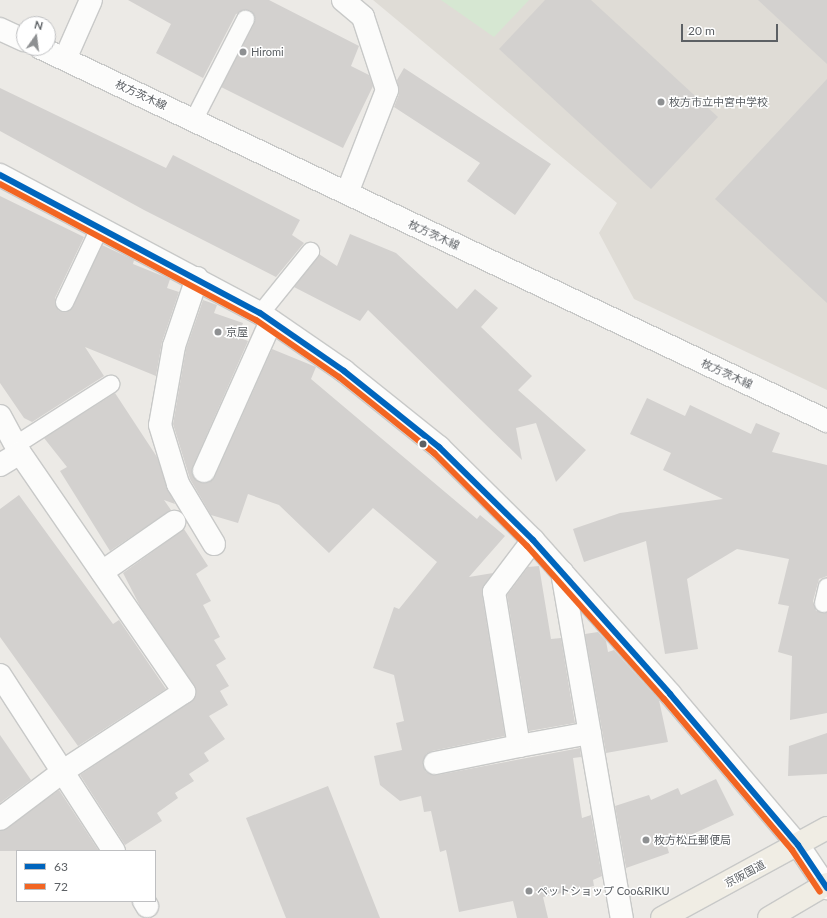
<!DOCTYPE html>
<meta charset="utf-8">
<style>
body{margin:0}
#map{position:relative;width:827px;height:918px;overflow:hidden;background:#eceae6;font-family:Lato,"Noto Sans JP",sans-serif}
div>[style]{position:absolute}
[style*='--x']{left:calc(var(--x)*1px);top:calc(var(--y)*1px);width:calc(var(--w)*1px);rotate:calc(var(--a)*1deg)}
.education>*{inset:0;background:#dfdcd6}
.green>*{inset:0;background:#d6e7d2}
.building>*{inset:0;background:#d3d1cf}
.roads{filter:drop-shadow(1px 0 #c8c9c8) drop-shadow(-1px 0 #c8c9c8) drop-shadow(0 1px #c8c9c8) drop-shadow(0 -1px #c8c9c8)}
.service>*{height:17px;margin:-8.5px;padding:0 8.5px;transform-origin:8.5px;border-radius:8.5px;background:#fcfcfb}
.minor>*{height:22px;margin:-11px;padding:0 11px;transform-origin:11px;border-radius:11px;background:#fcfcfb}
.tertiary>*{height:22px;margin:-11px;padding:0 11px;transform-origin:11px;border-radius:11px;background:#fcfcfb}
.secondary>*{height:22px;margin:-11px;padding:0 11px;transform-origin:11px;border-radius:11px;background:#fcfcfb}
.trunk>*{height:22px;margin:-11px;padding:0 11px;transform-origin:11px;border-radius:11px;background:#f0ede4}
.bus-1>*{height:6px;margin:-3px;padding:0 3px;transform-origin:3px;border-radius:3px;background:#0065bd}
.bus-2>*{height:6px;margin:-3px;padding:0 3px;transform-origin:3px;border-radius:3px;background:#f26522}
.dots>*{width:11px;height:11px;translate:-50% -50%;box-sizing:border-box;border:2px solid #fff;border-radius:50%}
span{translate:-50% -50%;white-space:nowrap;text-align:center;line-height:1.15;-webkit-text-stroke:3px #fff;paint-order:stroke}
.poi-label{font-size:11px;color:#5c6064}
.left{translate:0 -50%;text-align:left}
.street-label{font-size:11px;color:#5c6064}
.legend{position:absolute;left:16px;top:850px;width:140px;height:52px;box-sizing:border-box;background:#fff;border:1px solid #bebfc1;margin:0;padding:5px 7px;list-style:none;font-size:12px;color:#5c6064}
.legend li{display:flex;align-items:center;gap:8px;height:20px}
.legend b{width:20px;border:1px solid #bebfc1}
.north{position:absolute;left:16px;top:16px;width:40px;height:40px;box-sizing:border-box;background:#fff;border:1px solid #bebfc1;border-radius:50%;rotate:14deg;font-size:11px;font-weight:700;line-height:16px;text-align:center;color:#5c6064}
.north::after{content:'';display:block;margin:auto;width:14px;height:18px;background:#8e9092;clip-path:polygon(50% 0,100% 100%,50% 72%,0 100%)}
.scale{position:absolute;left:681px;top:24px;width:97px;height:18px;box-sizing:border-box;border:2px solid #5c6064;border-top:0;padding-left:5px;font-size:12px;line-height:14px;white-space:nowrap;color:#5c6064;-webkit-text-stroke:3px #fff;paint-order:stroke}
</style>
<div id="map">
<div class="education">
<div style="clip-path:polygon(373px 0,827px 0,827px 390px,634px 299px,599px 233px,617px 203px)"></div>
</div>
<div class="green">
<div style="clip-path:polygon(441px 0,529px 0,494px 37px)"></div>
</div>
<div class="building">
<div style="clip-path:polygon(128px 0,269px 0,359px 46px,351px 66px,369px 75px,373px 86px,343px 148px,221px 87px,254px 24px,250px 10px,236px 14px,203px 78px,156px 53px,171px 24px)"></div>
<div style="clip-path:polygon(545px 0,591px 0,718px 117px,651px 189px,499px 49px)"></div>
<div style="clip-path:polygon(758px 0,827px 0,827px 64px)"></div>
<div style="clip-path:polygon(404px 68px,551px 164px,515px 215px,467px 181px,480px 163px,394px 107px,399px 94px,397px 80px)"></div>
<div style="clip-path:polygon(827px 79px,827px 303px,715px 199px)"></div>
<div style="clip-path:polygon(0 88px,166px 168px,173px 155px,300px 220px,292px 235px,304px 243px,276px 277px,144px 210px,0 131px)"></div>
<div style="clip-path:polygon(0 196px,84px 237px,55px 298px,59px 311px,65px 312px,73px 306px,102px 245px,134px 260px,133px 264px,170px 279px,167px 288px,179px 292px,162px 342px,156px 376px,85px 347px,104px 376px,32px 422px,24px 418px,0 383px)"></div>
<div style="clip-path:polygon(350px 234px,396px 253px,457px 309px,475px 289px,498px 308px,481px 327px,532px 376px,518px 390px,586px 450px,556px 482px,536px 423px,516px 428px,522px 460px,368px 310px,360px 321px,294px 287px,319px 254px,337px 266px)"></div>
<div style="clip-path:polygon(203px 300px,217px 305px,214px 313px,243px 323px,238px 337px,248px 341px,193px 466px,192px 473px,199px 482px,206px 483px,215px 476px,272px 349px,316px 367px,311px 379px,477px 519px,480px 515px,505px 536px,469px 577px,493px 573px,482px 594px,505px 736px,432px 751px,426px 754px,423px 765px,426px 772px,437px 775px,580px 748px,581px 757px,573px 758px,582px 818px,591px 815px,602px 876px,593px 880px,594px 886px,543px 897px,548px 918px,517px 918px,513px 901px,459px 912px,446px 850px,440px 852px,431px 811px,424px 812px,421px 796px,400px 801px,380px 785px,374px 756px,402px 750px,396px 723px,404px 721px,394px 675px,373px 668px,394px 607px,399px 609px,437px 562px,373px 508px,329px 553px,279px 505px,248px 494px,238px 523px,211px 515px,190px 479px,173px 424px,186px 349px)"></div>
<div style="clip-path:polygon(115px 393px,157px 457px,175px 504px,164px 500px,171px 510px,110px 551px,60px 471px,67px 467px,44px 438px)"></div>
<div style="clip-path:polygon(647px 398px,685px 416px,690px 405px,751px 434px,756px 423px,780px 433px,772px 452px,827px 465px,827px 576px,819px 579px,813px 601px,816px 611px,827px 612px,827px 713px,790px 720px,792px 656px,778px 652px,789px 606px,778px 604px,789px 559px,737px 549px,687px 579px,698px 649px,665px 654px,646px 541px,584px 562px,573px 529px,620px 513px,723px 499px,663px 470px,671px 453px,630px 434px)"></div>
<div style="clip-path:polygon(19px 495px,113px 624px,119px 620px,166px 689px,78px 746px,0 637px,0 509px)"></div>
<div style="clip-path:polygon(184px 529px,208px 566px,196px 574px,211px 601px,203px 605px,220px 637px,214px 640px,226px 659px,216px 665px,229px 686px,220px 691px,228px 705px,209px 716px,225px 739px,204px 753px,209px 761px,189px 774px,194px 781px,175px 793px,178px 798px,157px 813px,162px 821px,125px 845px,80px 775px,195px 697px,194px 685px,140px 606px,123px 573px)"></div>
<div style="clip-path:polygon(539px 566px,551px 639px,561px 638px,575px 723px,529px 731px,507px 595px,528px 567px)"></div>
<div style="clip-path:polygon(598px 632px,606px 641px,608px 652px,614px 650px,659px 700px,668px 742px,606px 753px,585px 634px)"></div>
<div style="clip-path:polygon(827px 733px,827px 774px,788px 776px,789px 746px)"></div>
<div style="clip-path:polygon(0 735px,31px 780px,0 803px)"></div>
<div style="clip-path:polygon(716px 779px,734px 815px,667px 846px,669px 853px,626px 868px,615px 806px,649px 795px,651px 800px,678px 788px,681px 795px)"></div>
<div style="clip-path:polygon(328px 786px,380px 918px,286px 918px,246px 818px)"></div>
<div style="clip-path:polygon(59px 790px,99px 851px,0 851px,0 831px)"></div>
</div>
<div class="roads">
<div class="service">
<div style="--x:193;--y:120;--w:114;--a:-62.8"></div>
<div style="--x:64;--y:302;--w:84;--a:-64.7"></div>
<div style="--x:260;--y:313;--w:80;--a:-51.1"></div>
<div style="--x:16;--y:444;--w:112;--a:-32.6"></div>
<div style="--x:823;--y:603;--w:17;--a:-77"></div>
</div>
<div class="minor">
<div style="--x:343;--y:0;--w:26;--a:40"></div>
<div style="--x:363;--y:17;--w:77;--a:71.8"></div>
<div style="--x:387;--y:90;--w:110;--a:111.2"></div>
<div style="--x:197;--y:278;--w:72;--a:108.7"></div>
<div style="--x:174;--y:346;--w:80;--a:100"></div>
<div style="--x:160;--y:425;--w:62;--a:73"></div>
<div style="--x:178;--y:484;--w:70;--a:59"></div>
<div style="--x:0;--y:416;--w:42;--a:61.6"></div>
<div style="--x:20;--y:453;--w:290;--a:55.5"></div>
<div style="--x:184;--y:692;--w:142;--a:146.8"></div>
<div style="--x:65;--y:770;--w:81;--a:143"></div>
<div style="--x:0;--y:465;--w:23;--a:-31"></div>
<div style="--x:204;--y:471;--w:164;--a:-65.9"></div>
<div style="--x:533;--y:540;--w:65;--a:126.9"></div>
<div style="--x:494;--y:592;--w:156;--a:80.8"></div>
<div style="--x:519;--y:746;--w:72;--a:-10.4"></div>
<div style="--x:102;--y:572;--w:88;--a:-34.8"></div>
<div style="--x:562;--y:572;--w:351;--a:80.2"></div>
<div style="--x:0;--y:675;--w:210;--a:57.1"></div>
<div style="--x:435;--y:763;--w:86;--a:-11.4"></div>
<div style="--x:144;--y:901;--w:6;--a:59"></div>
</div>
<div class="tertiary">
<div style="--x:65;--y:59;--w:64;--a:-66.2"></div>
<div style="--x:0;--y:175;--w:294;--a:28"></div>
<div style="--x:260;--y:313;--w:102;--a:34.6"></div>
<div style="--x:344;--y:371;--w:122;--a:38.7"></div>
<div style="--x:439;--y:447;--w:132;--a:44.7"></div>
<div style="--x:533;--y:540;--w:206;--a:48.3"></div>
<div style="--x:670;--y:694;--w:198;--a:49.7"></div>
<div style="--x:798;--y:845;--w:52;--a:56"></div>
</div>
<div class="secondary">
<div style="--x:0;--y:29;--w:26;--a:25"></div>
<div style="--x:41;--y:48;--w:870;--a:25.39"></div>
</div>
<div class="trunk">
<div style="--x:662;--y:918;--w:188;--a:-28.6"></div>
<div style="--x:769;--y:918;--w:67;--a:-30.4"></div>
</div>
</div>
<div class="bus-1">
<div style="--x:0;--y:175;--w:294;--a:28"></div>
<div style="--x:260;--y:313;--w:102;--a:34.6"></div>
<div style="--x:344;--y:371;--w:122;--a:38.7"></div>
<div style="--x:439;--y:447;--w:132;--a:44.7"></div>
<div style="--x:533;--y:540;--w:206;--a:48.3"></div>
<div style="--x:670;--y:694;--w:198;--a:49.7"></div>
<div style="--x:798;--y:845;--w:52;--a:56"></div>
</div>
<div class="bus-2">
<div style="--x:0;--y:184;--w:290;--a:28"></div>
<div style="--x:256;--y:320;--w:101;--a:34.5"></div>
<div style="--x:339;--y:377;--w:122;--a:38.7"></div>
<div style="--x:434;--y:453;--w:132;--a:45"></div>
<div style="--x:527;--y:546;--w:205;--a:48.2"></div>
<div style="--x:664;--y:699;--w:198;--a:49.7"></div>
<div style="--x:792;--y:850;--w:50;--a:56.3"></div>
</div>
<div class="dots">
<div style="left:243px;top:52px;background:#8e9092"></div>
<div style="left:661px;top:102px;background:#8e9092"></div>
<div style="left:218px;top:332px;background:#8e9092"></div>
<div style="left:423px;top:444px;background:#5c6064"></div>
<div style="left:646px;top:840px;background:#8e9092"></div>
<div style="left:529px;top:891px;background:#8e9092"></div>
</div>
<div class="poi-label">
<span class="left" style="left:251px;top:52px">Hiromi</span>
<span class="left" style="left:669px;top:102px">枚方市立中宮中学校</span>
<span class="left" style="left:226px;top:332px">京屋</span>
<span class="left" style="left:654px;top:840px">枚方松丘郵便局</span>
<span class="left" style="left:537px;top:891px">ペットショップ Coo&amp;RIKU</span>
</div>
<div class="street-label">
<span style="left:141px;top:95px;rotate:25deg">枚方茨木線</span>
<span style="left:434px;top:235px;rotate:25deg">枚方茨木線</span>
<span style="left:727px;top:374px;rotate:25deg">枚方茨木線</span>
<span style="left:745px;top:874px;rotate:-28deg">京阪国道</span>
</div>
<ul class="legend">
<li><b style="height:5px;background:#0065bd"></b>63</li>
<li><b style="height:5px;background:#f26522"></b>72</li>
</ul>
<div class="north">N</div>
<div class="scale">20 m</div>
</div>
